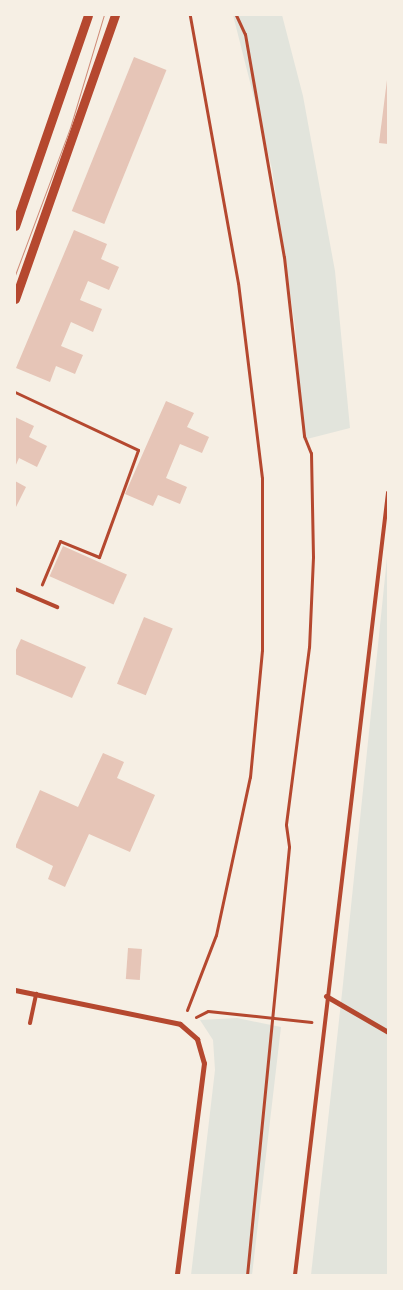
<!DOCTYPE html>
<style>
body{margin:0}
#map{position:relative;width:403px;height:1290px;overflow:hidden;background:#f6efe4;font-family:"Asap Condensed",sans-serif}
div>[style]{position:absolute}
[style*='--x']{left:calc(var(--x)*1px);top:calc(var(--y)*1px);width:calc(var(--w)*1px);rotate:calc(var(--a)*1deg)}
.green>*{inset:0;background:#e2e4dc}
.building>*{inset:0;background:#e6c5b7;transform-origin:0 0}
.path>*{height:3px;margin:-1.5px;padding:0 1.5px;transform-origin:1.5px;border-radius:1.5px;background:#b5482f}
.service>*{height:4px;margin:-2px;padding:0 2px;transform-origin:2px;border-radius:2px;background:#b5482f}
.minor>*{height:5px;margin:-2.5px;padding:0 2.5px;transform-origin:2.5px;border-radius:2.5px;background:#b5482f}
.tertiary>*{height:9px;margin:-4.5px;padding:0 4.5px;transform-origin:4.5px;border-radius:4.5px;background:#b5482f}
.tram>*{height:1px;margin:-0.5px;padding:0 0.5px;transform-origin:0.5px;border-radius:0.5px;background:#cf8b77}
span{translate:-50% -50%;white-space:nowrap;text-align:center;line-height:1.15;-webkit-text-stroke:5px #f6efe4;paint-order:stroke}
.frame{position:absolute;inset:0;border:16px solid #f6efe4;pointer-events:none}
</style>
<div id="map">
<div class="green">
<div style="clip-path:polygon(233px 15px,282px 15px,303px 96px,335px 271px,350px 428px,303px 440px,295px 327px,272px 169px)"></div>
<div style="clip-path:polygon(388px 548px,388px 1275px,311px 1275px,343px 984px)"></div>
<div style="clip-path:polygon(237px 1018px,281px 1027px,252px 1275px,191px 1275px,215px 1070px,213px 1040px,200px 1020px)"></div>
</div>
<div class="building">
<div style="left:134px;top:57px;width:35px;height:166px;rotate:22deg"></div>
<div style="clip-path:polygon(388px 72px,388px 144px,379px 143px)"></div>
<div style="clip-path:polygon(74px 230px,107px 244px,101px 259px,119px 267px,109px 290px,88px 281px,80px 300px,102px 309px,93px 332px,71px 322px,61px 346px,83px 355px,75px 374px,56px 366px,50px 382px,16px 368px)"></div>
<div style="clip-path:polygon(166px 401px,194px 413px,187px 427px,209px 437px,202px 453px,180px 444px,166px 478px,187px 487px,180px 504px,158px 495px,153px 506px,125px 494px)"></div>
<div style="clip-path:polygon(15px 417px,34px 426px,29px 437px,47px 446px,37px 467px,19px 458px,15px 467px)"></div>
<div style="clip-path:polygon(15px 481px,26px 487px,15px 509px)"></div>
<div style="left:63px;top:546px;width:70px;height:33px;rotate:24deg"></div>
<div style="left:144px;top:617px;width:31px;height:72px;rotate:22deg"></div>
<div style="clip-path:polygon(21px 639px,86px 667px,72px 698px,15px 674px,15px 652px)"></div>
<div style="clip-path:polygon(103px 753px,124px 762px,117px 778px,155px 795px,130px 852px,89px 834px,65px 887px,48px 879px,53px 866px,15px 847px,40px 790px,78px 807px)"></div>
<div style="left:128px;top:948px;width:14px;height:31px;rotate:4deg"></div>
</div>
<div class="path">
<div style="--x:236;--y:15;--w:21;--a:65"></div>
<div style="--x:245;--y:34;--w:226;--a:80.1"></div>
<div style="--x:284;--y:257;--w:180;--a:83.6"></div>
<div style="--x:304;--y:436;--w:18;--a:68"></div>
<div style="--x:311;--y:453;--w:104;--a:88.9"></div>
<div style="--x:313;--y:557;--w:90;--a:92.5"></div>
<div style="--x:309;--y:647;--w:179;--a:97.4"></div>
<div style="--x:286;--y:825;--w:22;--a:82"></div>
<div style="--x:289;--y:847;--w:430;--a:95.6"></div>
<div style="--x:15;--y:392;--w:136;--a:25.2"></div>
<div style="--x:138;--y:450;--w:114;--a:110"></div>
<div style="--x:99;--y:557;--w:42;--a:-157.7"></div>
<div style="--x:60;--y:541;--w:47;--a:112.7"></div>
<div style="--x:187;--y:1010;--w:80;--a:-68.9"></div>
<div style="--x:216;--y:935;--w:162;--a:-77.9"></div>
<div style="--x:250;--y:777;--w:128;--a:-84.6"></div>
<div style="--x:262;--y:650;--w:172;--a:-90"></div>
<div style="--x:262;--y:478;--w:196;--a:-97"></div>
<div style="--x:238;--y:283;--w:272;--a:-100.2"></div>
<div style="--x:196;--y:1017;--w:13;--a:-27"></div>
<div style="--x:208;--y:1011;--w:104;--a:6.1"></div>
</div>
<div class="service">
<div style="--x:15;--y:589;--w:46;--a:23.2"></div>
<div style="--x:30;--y:1023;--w:30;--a:-78"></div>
<div style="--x:295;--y:1275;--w:788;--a:-83.22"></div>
</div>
<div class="minor">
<div style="--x:15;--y:990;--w:168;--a:11.6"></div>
<div style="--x:180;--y:1024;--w:23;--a:41"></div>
<div style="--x:197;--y:1039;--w:25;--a:74"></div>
<div style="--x:204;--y:1063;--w:214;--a:97.3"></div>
<div style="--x:326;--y:996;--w:72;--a:30.1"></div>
</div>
<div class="tertiary">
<div style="--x:15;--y:226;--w:223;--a:-70.9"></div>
<div style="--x:15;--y:299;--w:301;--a:-70.6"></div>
</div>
<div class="tram">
<div style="--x:15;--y:275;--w:157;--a:-69.5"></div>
<div style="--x:70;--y:128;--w:118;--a:-73.3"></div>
</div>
<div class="frame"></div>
</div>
